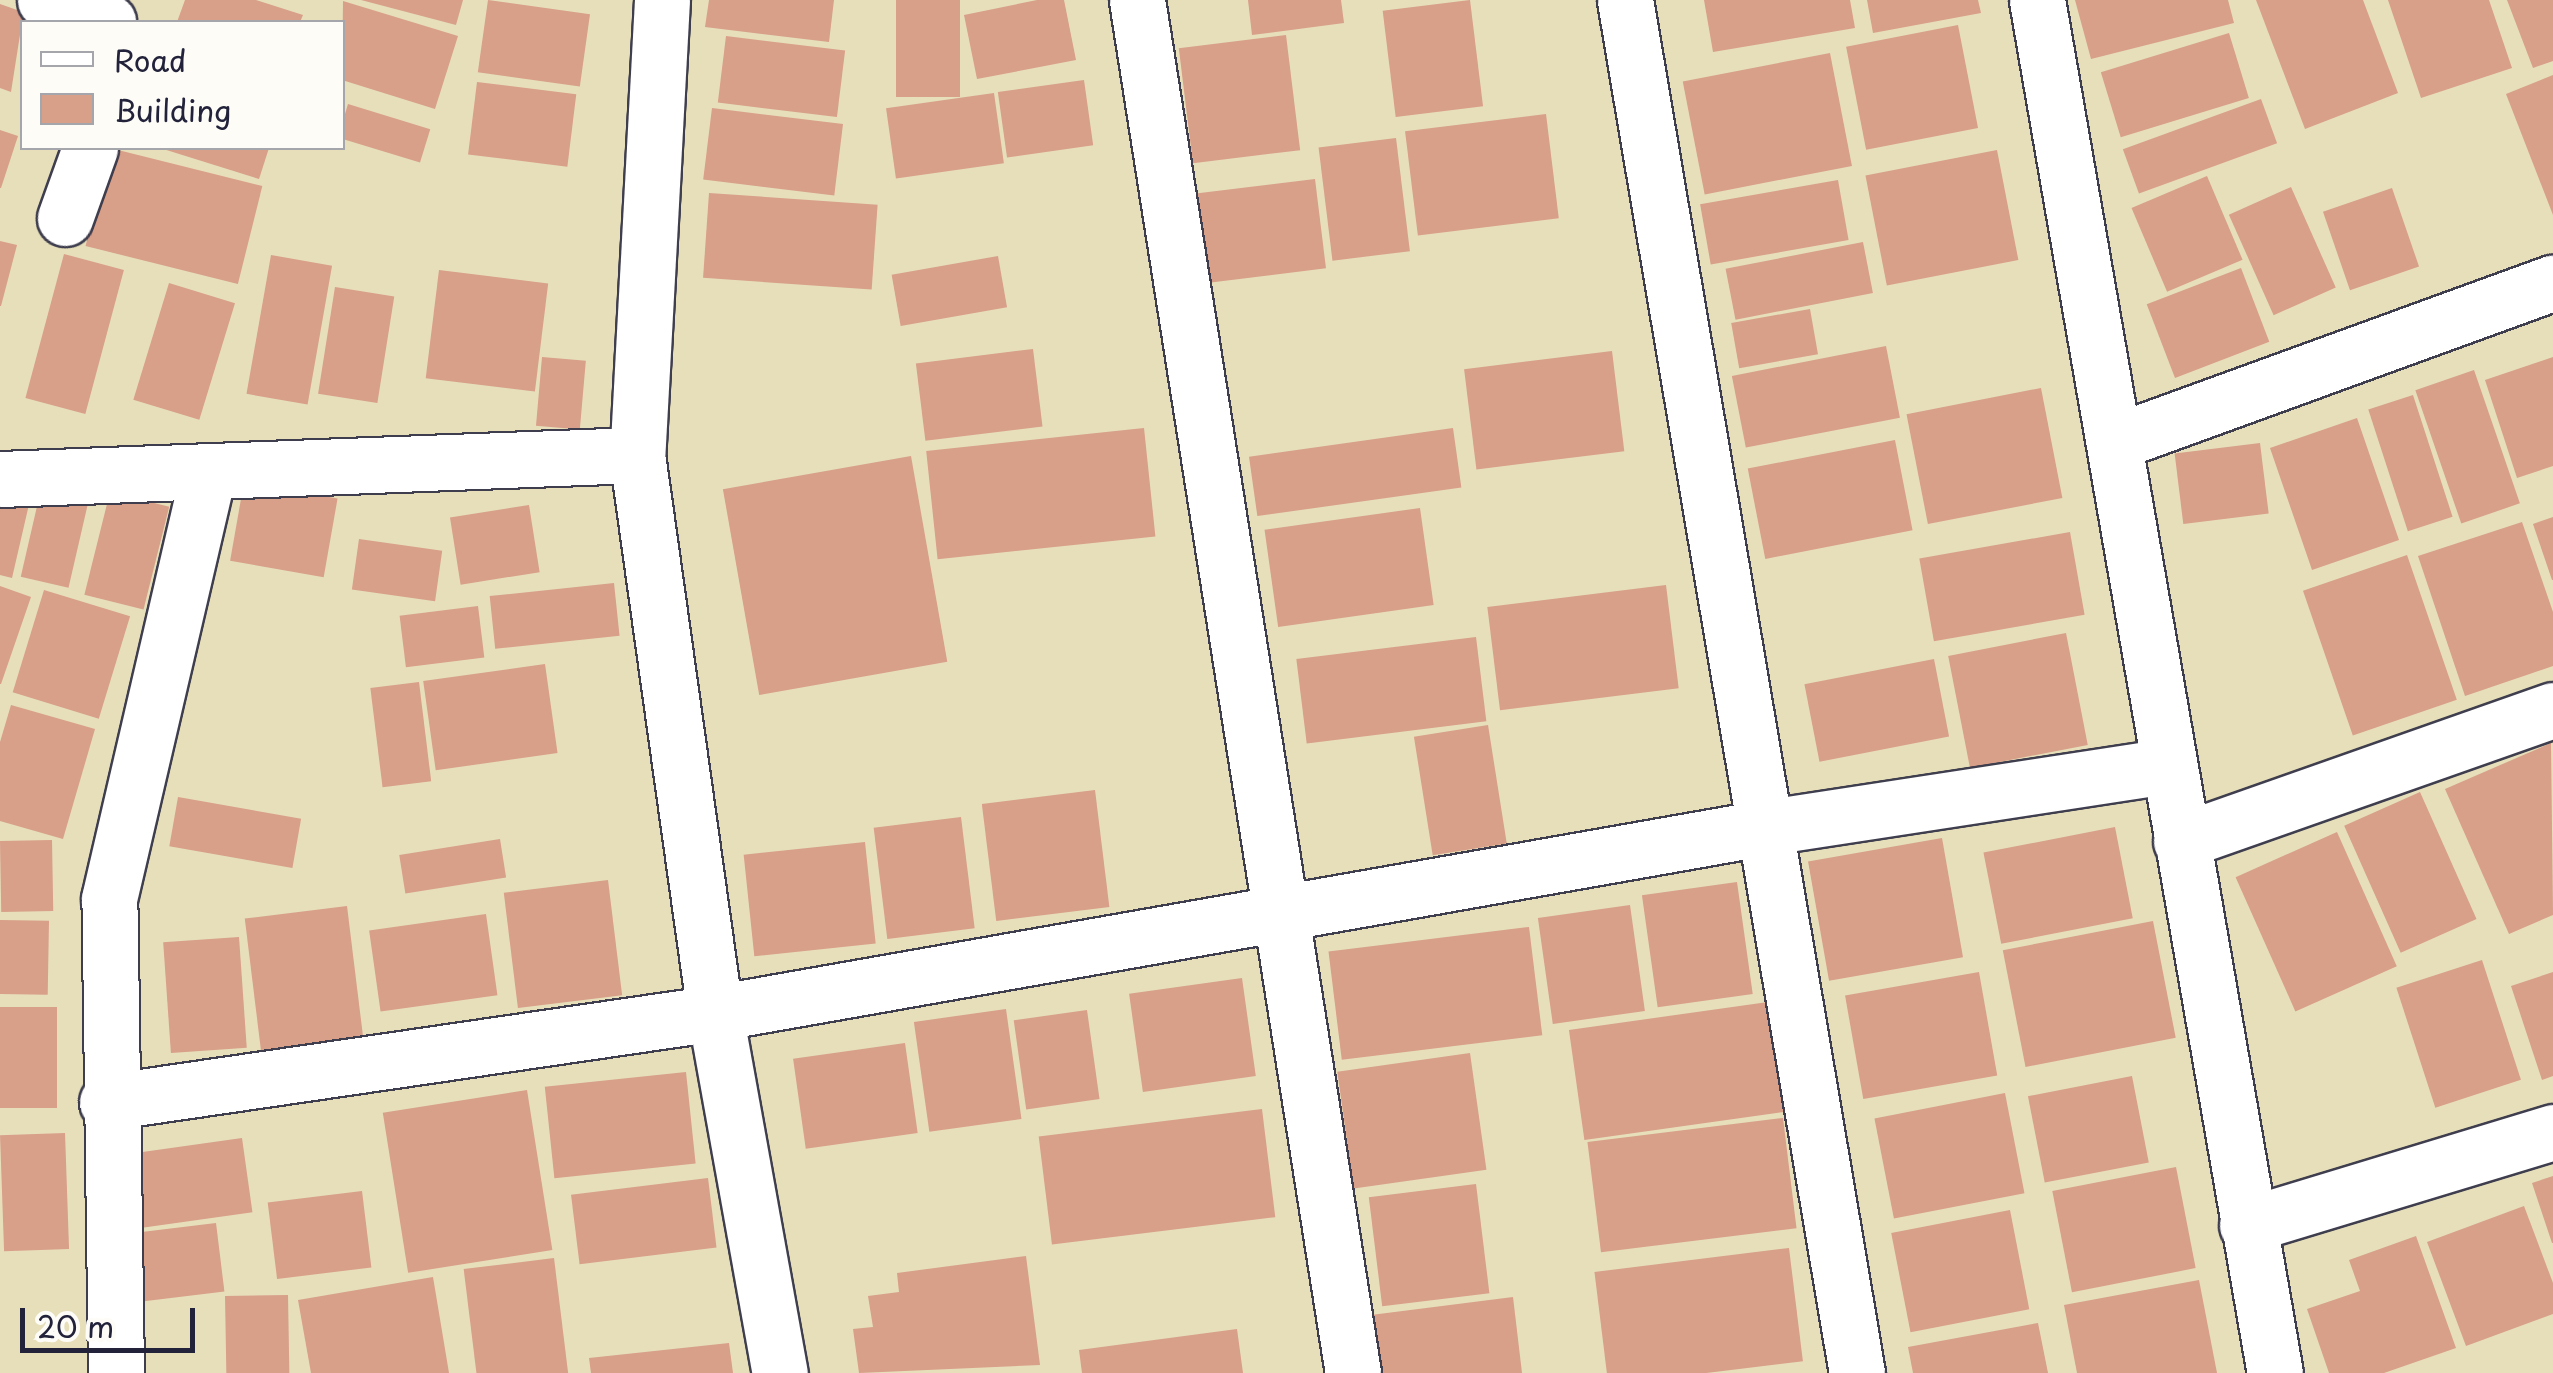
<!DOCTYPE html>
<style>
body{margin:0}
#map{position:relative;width:2553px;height:1373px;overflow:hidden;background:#e6dfba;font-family:"Playpen Sans",sans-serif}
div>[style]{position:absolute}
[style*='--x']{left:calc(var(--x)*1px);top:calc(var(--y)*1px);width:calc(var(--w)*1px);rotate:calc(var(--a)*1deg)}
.building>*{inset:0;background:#d89f89;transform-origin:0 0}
.roads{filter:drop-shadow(2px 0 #3f3e4e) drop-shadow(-2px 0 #3f3e4e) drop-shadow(0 2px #3f3e4e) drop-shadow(0 -2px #3f3e4e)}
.minor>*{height:55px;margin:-27.5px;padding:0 27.5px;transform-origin:27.5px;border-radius:27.5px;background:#fff}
span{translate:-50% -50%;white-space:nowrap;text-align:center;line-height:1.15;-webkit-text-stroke:10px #fdfcf7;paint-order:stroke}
.legend{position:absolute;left:20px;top:20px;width:325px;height:130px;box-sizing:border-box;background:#fdfcf7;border:2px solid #a5a5ac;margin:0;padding:12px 18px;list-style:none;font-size:30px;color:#22223b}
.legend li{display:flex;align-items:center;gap:20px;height:50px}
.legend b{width:50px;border:2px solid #a5a5ac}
.scale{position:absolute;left:20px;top:1308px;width:175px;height:45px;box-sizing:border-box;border:5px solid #22223b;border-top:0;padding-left:12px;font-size:30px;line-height:35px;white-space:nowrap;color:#22223b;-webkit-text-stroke:8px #fdfcf7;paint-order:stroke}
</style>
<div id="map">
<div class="building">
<div style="clip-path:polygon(185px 0,256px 0,303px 15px,300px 22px,177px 22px)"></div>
<div style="clip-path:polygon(361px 0,463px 0,456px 25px)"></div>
<div style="left:488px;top:0;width:103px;height:73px;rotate:8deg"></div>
<div style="clip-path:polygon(709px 0,834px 0,829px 42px,705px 27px)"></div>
<div style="left:896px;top:0;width:64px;height:97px"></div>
<div style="clip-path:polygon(1037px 0,1064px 0,1076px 60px,977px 79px,964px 15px)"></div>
<div style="clip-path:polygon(1248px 0,1341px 0,1344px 23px,1252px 35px)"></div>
<div style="left:1470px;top:0;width:107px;height:88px;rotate:83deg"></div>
<div style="clip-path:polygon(1704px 0,1850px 0,1855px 28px,1713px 52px)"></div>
<div style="clip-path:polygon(1867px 0,1978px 0,1981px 13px,1873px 33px)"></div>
<div style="clip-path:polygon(2075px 0,2228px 0,2234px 23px,2091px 59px)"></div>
<div style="clip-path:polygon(2256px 0,2363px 0,2398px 93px,2305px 129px)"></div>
<div style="clip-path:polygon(2388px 0,2489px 0,2512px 68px,2421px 98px)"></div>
<div style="clip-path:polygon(2507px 0,2553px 0,2553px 61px,2533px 68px)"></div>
<div style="clip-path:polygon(343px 1px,458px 36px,435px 109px,342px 80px)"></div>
<div style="clip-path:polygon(0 4px,37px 17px,22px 22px,11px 92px,0 88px)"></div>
<div style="left:1958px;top:25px;width:105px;height:114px;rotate:79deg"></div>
<div style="left:2229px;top:33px;width:68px;height:134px;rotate:73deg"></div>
<div style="left:1286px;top:35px;width:116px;height:108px;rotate:83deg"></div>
<div style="left:726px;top:36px;width:120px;height:67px;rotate:7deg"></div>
<div style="left:1830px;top:53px;width:115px;height:150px;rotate:79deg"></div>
<div style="clip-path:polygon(2553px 75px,2553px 215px,2506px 94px)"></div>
<div style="left:1084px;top:80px;width:66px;height:87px;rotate:82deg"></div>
<div style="left:477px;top:82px;width:100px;height:73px;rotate:7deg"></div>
<div style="left:994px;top:93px;width:71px;height:109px;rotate:82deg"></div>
<div style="left:2261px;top:99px;width:47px;height:147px;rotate:70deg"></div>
<div style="left:348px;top:104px;width:86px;height:35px;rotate:17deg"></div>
<div style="left:712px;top:108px;width:132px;height:72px;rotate:7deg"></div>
<div style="left:1546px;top:114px;width:105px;height:142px;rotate:83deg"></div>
<div style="clip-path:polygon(0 130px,18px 136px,1px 188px,0 188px)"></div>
<div style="left:1396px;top:138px;width:114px;height:78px;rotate:83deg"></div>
<div style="left:110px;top:148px;width:157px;height:101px;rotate:14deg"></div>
<div style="clip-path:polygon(160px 148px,269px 148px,259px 179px)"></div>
<div style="left:1997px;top:150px;width:112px;height:134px;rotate:79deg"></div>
<div style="left:2207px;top:176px;width:91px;height:82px;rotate:67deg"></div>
<div style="left:1315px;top:179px;width:90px;height:120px;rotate:83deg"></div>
<div style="left:1838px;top:180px;width:61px;height:140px;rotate:80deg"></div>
<div style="left:2291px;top:187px;width:110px;height:68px;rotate:66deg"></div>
<div style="left:2392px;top:188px;width:83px;height:73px;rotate:71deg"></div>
<div style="left:709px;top:193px;width:169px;height:85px;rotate:4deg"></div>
<div style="clip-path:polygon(0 241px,17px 245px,1px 306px,0 306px)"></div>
<div style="left:1863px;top:242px;width:52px;height:140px;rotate:79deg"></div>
<div style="left:64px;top:254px;width:62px;height:149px;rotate:15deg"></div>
<div style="left:271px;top:255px;width:62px;height:141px;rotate:10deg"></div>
<div style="left:998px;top:256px;width:52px;height:108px;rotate:80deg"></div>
<div style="left:2241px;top:268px;width:79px;height:101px;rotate:69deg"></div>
<div style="left:439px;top:270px;width:110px;height:109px;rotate:7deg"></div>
<div style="left:169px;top:283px;width:69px;height:122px;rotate:17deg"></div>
<div style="left:335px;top:287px;width:60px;height:108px;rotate:9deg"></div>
<div style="left:1810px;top:309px;width:46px;height:80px;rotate:80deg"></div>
<div style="left:1886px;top:346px;width:73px;height:157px;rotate:79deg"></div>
<div style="left:1033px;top:349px;width:78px;height:118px;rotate:83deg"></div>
<div style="left:1612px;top:351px;width:101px;height:149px;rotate:83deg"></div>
<div style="left:542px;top:357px;width:44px;height:69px;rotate:5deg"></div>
<div style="clip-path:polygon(2553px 357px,2553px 466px,2517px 478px,2485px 380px)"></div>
<div style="left:2474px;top:370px;width:141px;height:62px;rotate:71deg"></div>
<div style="left:2041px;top:388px;width:112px;height:137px;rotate:79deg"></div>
<div style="left:2413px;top:395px;width:128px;height:47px;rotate:72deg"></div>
<div style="left:2357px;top:418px;width:129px;height:92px;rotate:71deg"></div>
<div style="left:1144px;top:428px;width:109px;height:219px;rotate:84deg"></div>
<div style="left:1453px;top:428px;width:60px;height:206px;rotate:82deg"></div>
<div style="left:1895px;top:440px;width:92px;height:150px;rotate:79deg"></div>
<div style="left:2260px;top:443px;width:71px;height:86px;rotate:83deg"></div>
<div style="left:911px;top:456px;width:209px;height:191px;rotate:80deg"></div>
<div style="left:244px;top:482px;width:95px;height:80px;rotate:10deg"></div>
<div style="left:41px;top:489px;width:49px;height:90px;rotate:13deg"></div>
<div style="left:110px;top:492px;width:61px;height:106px;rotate:14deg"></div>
<div style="clip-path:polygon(0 494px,30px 500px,12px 578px,0 575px)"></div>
<div style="left:529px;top:505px;width:68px;height:80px;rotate:81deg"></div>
<div style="left:1420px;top:508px;width:98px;height:157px;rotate:82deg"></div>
<div style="clip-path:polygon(2553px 517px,2553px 580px,2552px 580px,2533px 524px)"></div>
<div style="clip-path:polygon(2522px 522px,2553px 612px,2553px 666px,2465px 696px,2418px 556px)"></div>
<div style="left:2070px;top:532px;width:84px;height:153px;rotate:80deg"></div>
<div style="left:359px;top:539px;width:84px;height:51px;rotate:8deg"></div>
<div style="left:2407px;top:555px;width:153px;height:110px;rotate:71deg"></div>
<div style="left:614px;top:583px;width:53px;height:125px;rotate:84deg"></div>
<div style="left:1666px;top:585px;width:104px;height:180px;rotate:83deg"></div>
<div style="clip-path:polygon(0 586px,31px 597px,1px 684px,0 684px)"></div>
<div style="left:44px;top:590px;width:90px;height:107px;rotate:17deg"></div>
<div style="left:478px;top:606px;width:52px;height:79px;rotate:83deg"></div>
<div style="left:2066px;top:633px;width:114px;height:120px;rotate:79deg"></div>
<div style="left:1476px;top:637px;width:85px;height:181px;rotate:83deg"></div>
<div style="left:1934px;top:659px;width:79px;height:132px;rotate:79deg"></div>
<div style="left:545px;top:664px;width:90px;height:123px;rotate:82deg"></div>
<div style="left:419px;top:682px;width:100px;height:49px;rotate:83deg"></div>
<div style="clip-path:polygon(11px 705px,95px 729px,63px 839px,0 821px,0 742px)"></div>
<div style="left:1488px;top:725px;width:120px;height:75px;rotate:81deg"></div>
<div style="clip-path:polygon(2551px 743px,2553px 915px,2509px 934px,2445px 789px)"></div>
<div style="left:1095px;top:790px;width:118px;height:114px;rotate:83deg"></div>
<div style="left:2420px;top:792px;width:139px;height:83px;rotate:66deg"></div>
<div style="left:178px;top:797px;width:125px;height:50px;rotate:10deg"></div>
<div style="left:961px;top:817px;width:112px;height:88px;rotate:83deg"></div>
<div style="left:2115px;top:827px;width:93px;height:134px;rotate:79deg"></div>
<div style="left:2337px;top:832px;width:147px;height:111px;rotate:66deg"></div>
<div style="left:1942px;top:838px;width:121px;height:136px;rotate:80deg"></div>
<div style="left:500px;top:839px;width:39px;height:102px;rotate:81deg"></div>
<div style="left:52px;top:840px;width:71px;height:52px;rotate:89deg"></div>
<div style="left:865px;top:842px;width:102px;height:122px;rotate:84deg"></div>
<div style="left:608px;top:880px;width:116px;height:105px;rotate:83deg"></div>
<div style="left:1737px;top:882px;width:113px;height:96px;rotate:82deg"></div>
<div style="left:1630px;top:905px;width:107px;height:93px;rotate:82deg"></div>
<div style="left:347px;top:906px;width:133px;height:103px;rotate:83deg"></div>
<div style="left:486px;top:914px;width:82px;height:118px;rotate:82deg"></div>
<div style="left:0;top:920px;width:49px;height:74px;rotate:1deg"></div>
<div style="left:2153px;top:921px;width:119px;height:153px;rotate:79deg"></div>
<div style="left:1529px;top:927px;width:109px;height:202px;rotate:83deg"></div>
<div style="left:239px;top:937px;width:111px;height:76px;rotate:86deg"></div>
<div style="left:2482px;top:960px;width:126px;height:90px;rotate:72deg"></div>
<div style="left:1979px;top:972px;width:105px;height:136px;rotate:80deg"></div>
<div style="clip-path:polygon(2553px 972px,2553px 1076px,2542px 1080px,2511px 986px)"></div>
<div style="left:1242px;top:978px;width:99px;height:114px;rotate:82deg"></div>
<div style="left:1768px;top:1002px;width:111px;height:201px;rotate:82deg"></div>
<div style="left:0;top:1007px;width:57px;height:101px"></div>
<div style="left:1006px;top:1009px;width:111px;height:93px;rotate:82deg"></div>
<div style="left:1087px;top:1010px;width:90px;height:74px;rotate:82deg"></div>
<div style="left:905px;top:1043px;width:91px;height:113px;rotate:82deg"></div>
<div style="left:1470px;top:1053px;width:118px;height:134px;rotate:82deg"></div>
<div style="left:686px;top:1072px;width:92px;height:142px;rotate:84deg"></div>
<div style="left:2132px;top:1076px;width:88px;height:106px;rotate:79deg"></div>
<div style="left:527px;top:1090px;width:162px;height:146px;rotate:81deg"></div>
<div style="left:2005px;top:1093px;width:102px;height:133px;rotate:79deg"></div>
<div style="left:1262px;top:1109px;width:109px;height:225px;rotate:83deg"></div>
<div style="left:1783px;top:1118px;width:111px;height:197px;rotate:83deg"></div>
<div style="left:65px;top:1133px;width:116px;height:65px;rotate:88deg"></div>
<div style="left:242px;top:1138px;width:75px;height:122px;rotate:82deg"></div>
<div style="left:2176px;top:1167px;width:103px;height:126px;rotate:79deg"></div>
<div style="clip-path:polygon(2553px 1176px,2553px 1243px,2552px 1243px,2532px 1183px)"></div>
<div style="left:708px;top:1178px;width:70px;height:138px;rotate:83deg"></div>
<div style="left:1476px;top:1184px;width:110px;height:108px;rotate:83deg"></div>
<div style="left:362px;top:1191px;width:77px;height:95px;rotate:83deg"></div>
<div style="clip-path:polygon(2524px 1206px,2553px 1283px,2553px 1314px,2466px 1346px,2427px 1242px)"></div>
<div style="left:2010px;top:1210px;width:101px;height:121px;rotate:79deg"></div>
<div style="left:216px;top:1223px;width:69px;height:81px;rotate:83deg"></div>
<div style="clip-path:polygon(2416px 1236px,2456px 1348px,2384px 1373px,2329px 1373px,2307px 1309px,2360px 1291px,2349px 1260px)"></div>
<div style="left:1789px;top:1248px;width:114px;height:196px;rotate:83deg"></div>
<div style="clip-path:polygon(1026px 1256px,1040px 1365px,859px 1373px,853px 1329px,873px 1327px,868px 1296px,899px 1292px,897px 1273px)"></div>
<div style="left:554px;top:1258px;width:116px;height:91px;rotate:83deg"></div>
<div style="clip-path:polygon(433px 1277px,449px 1373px,311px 1373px,298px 1300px)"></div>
<div style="clip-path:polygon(2199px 1280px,2217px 1373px,2077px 1373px,2064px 1305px)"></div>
<div style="left:288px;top:1295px;width:78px;height:63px;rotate:89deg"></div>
<div style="clip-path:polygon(1513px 1297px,1522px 1373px,1379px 1373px,1371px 1315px)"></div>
<div style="clip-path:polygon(2038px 1323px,2048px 1373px,1913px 1373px,1908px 1347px)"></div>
<div style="clip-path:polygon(1237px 1329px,1243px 1373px,1082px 1373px,1079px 1350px)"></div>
<div style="clip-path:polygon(729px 1343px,733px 1373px,591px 1373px,589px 1358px)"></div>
</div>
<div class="roads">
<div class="minor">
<div style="--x:45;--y:0;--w:67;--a:19.2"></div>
<div style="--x:662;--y:0;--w:456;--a:93.1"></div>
<div style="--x:637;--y:455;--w:563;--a:82.04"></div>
<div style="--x:715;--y:1013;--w:366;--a:79.8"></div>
<div style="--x:1137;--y:0;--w:1390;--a:81.06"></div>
<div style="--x:1625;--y:0;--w:1392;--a:80.41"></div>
<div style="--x:2037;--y:0;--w:1393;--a:80.17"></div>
<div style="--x:65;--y:218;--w:74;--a:-70.3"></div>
<div style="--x:2115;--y:442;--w:466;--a:-20"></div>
<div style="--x:0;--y:479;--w:637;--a:-2.16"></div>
<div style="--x:2181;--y:841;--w:394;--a:-19.4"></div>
<div style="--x:107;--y:1102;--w:614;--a:-8.33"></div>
<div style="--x:715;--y:1013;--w:1063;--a:-10.02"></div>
<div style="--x:1762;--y:828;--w:411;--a:-8.7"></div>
<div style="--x:2247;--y:1225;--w:320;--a:-16.9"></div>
<div style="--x:116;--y:1373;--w:474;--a:-90.8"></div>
<div style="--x:109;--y:899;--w:436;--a:-76.9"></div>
</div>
</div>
<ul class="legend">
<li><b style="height:12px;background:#fff"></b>Road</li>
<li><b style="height:28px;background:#d89f89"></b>Building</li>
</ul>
<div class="scale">20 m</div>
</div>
